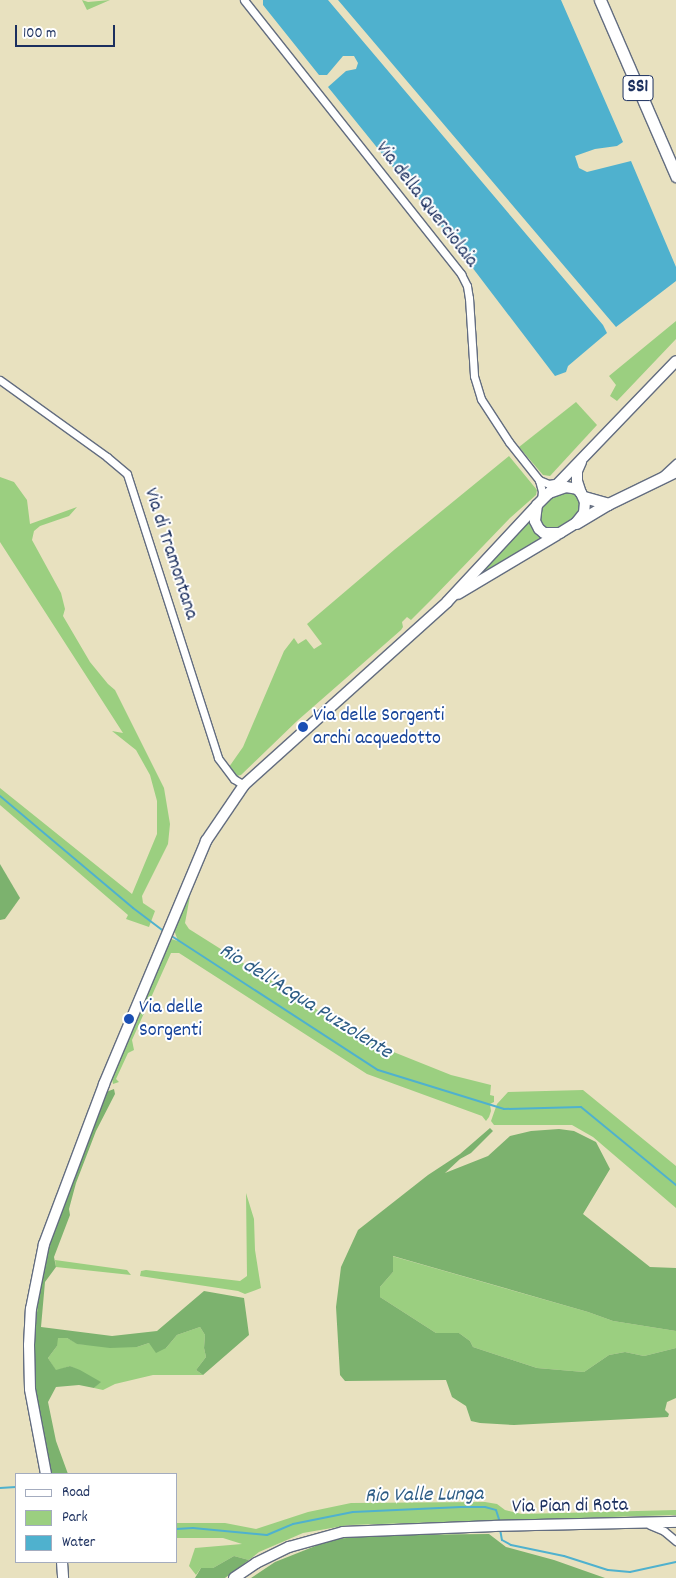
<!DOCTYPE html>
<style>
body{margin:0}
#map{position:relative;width:676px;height:1578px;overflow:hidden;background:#e8e1bf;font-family:Dekko,sans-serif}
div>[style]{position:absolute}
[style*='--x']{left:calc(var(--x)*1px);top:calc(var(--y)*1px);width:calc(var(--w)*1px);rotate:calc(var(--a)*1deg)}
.green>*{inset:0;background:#9bcf80}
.forest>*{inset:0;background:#7cb26e}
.water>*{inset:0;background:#4fb1ce}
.stream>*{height:2px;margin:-1px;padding:0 1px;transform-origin:1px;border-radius:1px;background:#4fb1ce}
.roads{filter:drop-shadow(1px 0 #636d80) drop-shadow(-1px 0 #636d80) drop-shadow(0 1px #636d80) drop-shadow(0 -1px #636d80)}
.minor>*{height:7px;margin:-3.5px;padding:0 3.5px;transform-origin:3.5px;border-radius:3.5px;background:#fff}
.secondary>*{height:10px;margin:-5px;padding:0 5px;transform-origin:5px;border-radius:5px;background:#fff}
.trunk>*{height:11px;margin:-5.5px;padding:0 5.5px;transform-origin:5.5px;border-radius:5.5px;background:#fff}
.dots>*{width:14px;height:14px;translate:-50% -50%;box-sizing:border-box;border:2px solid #fff;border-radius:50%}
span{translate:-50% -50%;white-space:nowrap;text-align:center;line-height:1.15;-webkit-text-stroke:4px #fff;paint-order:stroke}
.shield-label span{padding:1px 4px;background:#fff;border:1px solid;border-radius:4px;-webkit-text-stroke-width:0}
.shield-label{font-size:19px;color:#1b2f5e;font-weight:700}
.street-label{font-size:20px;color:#1b2f5e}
.transit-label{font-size:20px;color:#164399}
.left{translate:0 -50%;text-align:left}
.water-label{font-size:21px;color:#2d5c85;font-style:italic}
.legend{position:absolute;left:15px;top:1473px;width:162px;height:90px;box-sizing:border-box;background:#fff;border:1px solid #a4acbf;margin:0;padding:6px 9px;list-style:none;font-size:15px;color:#1b2f5e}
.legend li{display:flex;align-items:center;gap:10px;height:25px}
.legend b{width:25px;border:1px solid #a4acbf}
.scale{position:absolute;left:15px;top:25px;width:100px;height:22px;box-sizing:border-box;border:2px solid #1b2f5e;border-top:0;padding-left:6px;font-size:15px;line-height:18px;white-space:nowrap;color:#1b2f5e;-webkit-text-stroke:4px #fff;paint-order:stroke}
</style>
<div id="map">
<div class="green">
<div style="clip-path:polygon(82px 0,88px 2px,110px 0,87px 10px)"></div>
<div style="clip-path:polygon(676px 321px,676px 339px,617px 401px,610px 396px,616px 385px,609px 376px)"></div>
<div style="clip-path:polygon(576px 402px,597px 425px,550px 476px,543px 475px,519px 447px)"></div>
<div style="clip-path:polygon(509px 456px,537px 490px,536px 495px,510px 518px,432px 599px,411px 620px,407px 617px,402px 622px,403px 627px,401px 630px,297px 721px,241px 775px,237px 776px,231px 772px,229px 767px,243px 747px,284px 651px,294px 638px,298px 644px,306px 639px,314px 649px,322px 644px,307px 624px,394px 550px)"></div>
<div style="clip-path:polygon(0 477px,14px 482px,27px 500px,30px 524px,77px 507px,69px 516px,40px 526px,34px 531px,32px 540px,61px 593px,65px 609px,63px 616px,90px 662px,108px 684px,115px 690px,164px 788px,170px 824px,168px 844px,142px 896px,143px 903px,155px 911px,149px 927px,126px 919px,128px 915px,0 805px,0 788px,132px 894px,157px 834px,157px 801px,150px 775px,136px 750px,112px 731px,123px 733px,0 542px)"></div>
<div style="clip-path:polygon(572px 491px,581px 499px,581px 509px,578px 515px,555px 529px,542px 527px,538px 521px,540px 511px,554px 495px)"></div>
<div style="clip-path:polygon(530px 521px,533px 528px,543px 537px,478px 575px)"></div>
<div style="clip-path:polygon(190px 896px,185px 923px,189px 929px,324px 1014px,386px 1049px,451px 1075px,491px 1085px,490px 1095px,494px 1096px,494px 1102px,490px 1104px,491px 1111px,489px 1117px,486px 1121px,482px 1116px,367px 1074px,179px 953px,171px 953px,132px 1040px,134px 1050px,128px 1053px,116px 1079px,119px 1082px,113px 1084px,112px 1079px,169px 943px,171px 939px,178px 941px,174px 930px)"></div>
<div style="clip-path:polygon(583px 1090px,676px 1166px,676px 1208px,593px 1137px,572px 1125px,494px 1125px,491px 1121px,497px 1104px,508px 1092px)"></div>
<div style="clip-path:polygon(246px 1193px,254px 1219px,255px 1250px,261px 1288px,245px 1294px,238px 1291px,140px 1276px,141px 1271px,146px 1270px,240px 1281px,247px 1276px)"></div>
<div style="clip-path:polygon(392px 1256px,588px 1312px,613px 1321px,676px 1331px,676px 1348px,644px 1356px,625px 1352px,609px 1355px,584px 1372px,537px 1368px,473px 1347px,470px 1341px,459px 1333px,436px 1333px,380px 1297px,380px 1287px,393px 1272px)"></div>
<div style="clip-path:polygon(55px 1260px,127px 1270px,131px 1275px,56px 1267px)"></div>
<div style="clip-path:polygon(200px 1327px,205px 1335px,204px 1348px,206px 1357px,196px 1370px,203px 1375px,153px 1375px,115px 1384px,103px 1390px,94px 1388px,100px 1382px,70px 1366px,56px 1371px,48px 1358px,57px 1346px,57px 1338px,67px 1338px,78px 1344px,137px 1347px,149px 1343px,166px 1348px,177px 1335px)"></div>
<div style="clip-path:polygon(485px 1502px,497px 1504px,505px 1510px,522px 1514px,676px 1510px,676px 1515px,349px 1525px,303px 1533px,259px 1552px,249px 1560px,234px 1556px,213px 1568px,201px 1568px,196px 1575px,189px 1566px,195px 1548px,242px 1544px,223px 1538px,176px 1538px,176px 1523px,225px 1523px,256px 1529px,308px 1512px,351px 1503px)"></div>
</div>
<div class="forest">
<div style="clip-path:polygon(0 864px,20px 898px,5px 919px,0 920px)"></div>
<div style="clip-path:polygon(114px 1089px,115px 1094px,96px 1131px,76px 1183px,69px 1209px,70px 1215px,54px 1257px,56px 1267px,45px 1282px,41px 1327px,112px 1336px,157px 1331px,204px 1291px,244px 1298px,249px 1335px,203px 1375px,196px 1370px,206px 1357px,204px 1348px,205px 1335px,200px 1327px,177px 1335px,166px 1348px,156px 1353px,149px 1343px,137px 1347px,110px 1348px,77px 1344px,67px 1338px,58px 1338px,57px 1346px,48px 1358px,56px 1370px,70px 1366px,80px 1370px,101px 1382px,94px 1388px,79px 1385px,56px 1387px,48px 1402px,56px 1441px,68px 1474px,51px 1474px,37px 1410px,32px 1366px,40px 1281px,44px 1260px,64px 1202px,106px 1092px)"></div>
<div style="clip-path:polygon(490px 1128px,493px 1131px,471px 1153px,460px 1159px,445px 1173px,488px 1156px,510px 1136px,531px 1131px,559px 1129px,574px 1131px,596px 1142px,610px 1169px,583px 1214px,650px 1267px,676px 1268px,676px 1331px,613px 1321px,588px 1312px,393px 1256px,393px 1272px,380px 1287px,380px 1297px,436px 1333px,459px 1333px,470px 1341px,473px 1347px,537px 1368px,584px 1372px,609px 1355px,625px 1352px,644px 1356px,676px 1348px,676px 1398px,667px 1402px,665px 1410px,669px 1414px,668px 1417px,514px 1425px,480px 1423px,471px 1421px,466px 1406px,452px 1397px,446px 1380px,345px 1381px,340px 1375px,336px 1307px,341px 1267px,358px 1230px,428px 1175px,460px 1154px)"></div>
<div style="clip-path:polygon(489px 1534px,506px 1547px,554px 1560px,605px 1578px,251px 1578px,275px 1562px,333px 1539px,386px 1535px)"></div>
<div style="clip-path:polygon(234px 1556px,249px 1560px,225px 1578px,195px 1578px,201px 1568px,213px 1568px)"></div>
</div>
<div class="water">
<div style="clip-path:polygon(263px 0,328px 0,603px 325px,607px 333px,568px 366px,566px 372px,555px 376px,443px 229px,328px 87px,346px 71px,356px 69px,358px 63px,354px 56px,343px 56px,327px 75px,319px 75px,263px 5px)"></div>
<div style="clip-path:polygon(338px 0,561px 0,623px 142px,617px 146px,595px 149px,575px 156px,579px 168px,587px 172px,631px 161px,676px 267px,676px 281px,616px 327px)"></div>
</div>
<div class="stream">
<div style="--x:0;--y:796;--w:174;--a:40.1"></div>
<div style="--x:133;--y:908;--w:39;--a:37"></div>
<div style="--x:170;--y:935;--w:248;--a:33"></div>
<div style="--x:378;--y:1070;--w:132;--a:17.2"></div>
<div style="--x:504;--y:1109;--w:77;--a:-1.5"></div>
<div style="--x:581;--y:1107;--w:123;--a:39.4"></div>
<div style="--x:0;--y:1488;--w:16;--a:-4"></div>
<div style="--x:176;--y:1529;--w:17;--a:-3"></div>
<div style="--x:193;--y:1528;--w:74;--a:5.4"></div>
<div style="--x:267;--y:1535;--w:28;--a:-23"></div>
<div style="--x:293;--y:1524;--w:61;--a:-11.3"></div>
<div style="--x:353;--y:1512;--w:108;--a:-2.7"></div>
<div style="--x:461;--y:1507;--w:24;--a:0"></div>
<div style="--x:485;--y:1507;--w:11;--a:15"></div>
<div style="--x:496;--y:1510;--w:13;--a:72"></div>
<div style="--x:500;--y:1529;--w:11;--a:80"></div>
<div style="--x:502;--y:1540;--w:10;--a:29"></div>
<div style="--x:511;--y:1545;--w:54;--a:11.7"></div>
<div style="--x:564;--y:1556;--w:46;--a:17.7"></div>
<div style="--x:608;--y:1570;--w:22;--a:5"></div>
<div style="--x:630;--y:1572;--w:47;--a:-12.3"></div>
</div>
<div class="roads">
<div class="minor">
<div style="--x:244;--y:0;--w:350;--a:51.6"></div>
<div style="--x:461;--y:274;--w:13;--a:63"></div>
<div style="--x:467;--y:286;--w:12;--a:81"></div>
<div style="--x:469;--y:298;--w:78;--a:86.3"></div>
<div style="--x:474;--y:376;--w:24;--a:73"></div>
<div style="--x:481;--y:399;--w:51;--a:56.9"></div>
<div style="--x:509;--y:442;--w:48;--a:51.7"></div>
<div style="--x:539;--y:480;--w:11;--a:75"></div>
<div style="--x:542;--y:491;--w:10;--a:96"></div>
<div style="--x:0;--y:380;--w:132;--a:35.7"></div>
<div style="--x:107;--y:457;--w:26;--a:40"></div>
<div style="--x:127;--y:474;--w:298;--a:72.2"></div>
<div style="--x:218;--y:758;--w:26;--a:53"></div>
<div style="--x:234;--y:779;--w:12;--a:31"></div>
<div style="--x:663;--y:475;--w:18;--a:-43"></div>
<div style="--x:539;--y:480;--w:11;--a:22"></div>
<div style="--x:549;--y:484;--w:10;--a:-11"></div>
<div style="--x:650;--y:1525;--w:15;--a:23"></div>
<div style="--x:664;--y:1531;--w:16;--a:40"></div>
</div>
<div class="secondary">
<div style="--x:581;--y:462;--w:10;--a:114"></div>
<div style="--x:577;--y:471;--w:10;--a:90"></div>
<div style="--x:577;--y:481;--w:13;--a:72"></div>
<div style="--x:566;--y:487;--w:11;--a:10"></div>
<div style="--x:577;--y:489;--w:6;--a:45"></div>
<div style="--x:581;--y:493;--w:10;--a:66"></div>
<div style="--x:585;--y:502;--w:11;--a:95"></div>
<div style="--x:584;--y:513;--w:13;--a:129"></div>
<div style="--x:576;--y:523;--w:19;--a:148"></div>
<div style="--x:560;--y:533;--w:16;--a:180"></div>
<div style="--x:544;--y:533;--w:6;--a:-141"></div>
<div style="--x:539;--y:529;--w:9;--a:-117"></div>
<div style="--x:535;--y:521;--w:16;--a:-83"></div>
<div style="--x:537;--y:505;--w:17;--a:-45"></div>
<div style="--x:549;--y:493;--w:18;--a:-19"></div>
<div style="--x:549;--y:493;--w:183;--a:-46.1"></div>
<div style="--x:458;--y:594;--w:115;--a:-30.8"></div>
<div style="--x:46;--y:1474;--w:86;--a:-100.7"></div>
<div style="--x:30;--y:1389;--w:44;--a:-91.3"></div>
<div style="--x:29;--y:1345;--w:36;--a:-87"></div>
<div style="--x:31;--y:1309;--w:66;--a:-78.7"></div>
<div style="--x:44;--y:1244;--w:171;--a:-69.4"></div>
<div style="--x:104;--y:1084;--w:264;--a:-67.2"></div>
<div style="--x:206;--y:841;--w:68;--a:-55.8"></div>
<div style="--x:244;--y:785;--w:273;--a:-42"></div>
<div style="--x:447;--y:602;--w:132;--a:-47.1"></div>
<div style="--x:62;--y:1562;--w:16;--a:86"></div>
<div style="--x:234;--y:1578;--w:27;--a:-34"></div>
<div style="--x:256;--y:1563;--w:37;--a:-26"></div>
<div style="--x:289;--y:1547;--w:56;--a:-15.5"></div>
<div style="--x:343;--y:1532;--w:152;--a:-2.3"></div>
<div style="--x:495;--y:1526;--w:181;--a:-1.3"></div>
</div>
<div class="trunk">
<div style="--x:600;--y:0;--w:192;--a:66.6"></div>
<div style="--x:584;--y:497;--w:25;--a:16"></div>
<div style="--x:576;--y:523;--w:37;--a:-31"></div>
<div style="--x:608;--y:504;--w:76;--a:-25.9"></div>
</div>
</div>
<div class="dots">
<div style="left:303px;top:727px;background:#1a4fb4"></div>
<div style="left:129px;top:1019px;background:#1a4fb4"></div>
</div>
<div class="shield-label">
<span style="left:638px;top:88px">SS1</span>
</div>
<div class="street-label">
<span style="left:426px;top:205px;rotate:52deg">Via della Querciolaia</span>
<span style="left:170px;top:554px;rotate:72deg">Via di Tramontana</span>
<span style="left:570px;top:1507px;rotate:-1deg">Via Pian di Rota</span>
</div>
<div class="transit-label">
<span class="left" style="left:313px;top:728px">Via delle Sorgenti<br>archi acquedotto</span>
<span class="left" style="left:139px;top:1020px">Via delle<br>Sorgenti</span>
</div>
<div class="water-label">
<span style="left:305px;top:1002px;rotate:32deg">Rio dell'Acqua Puzzolente</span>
<span style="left:424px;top:1496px;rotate:-1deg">Rio Valle Lunga</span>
</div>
<ul class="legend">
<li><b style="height:6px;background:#fff"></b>Road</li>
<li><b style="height:14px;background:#9bcf80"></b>Park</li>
<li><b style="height:14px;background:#4fb1ce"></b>Water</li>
</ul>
<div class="scale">100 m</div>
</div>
